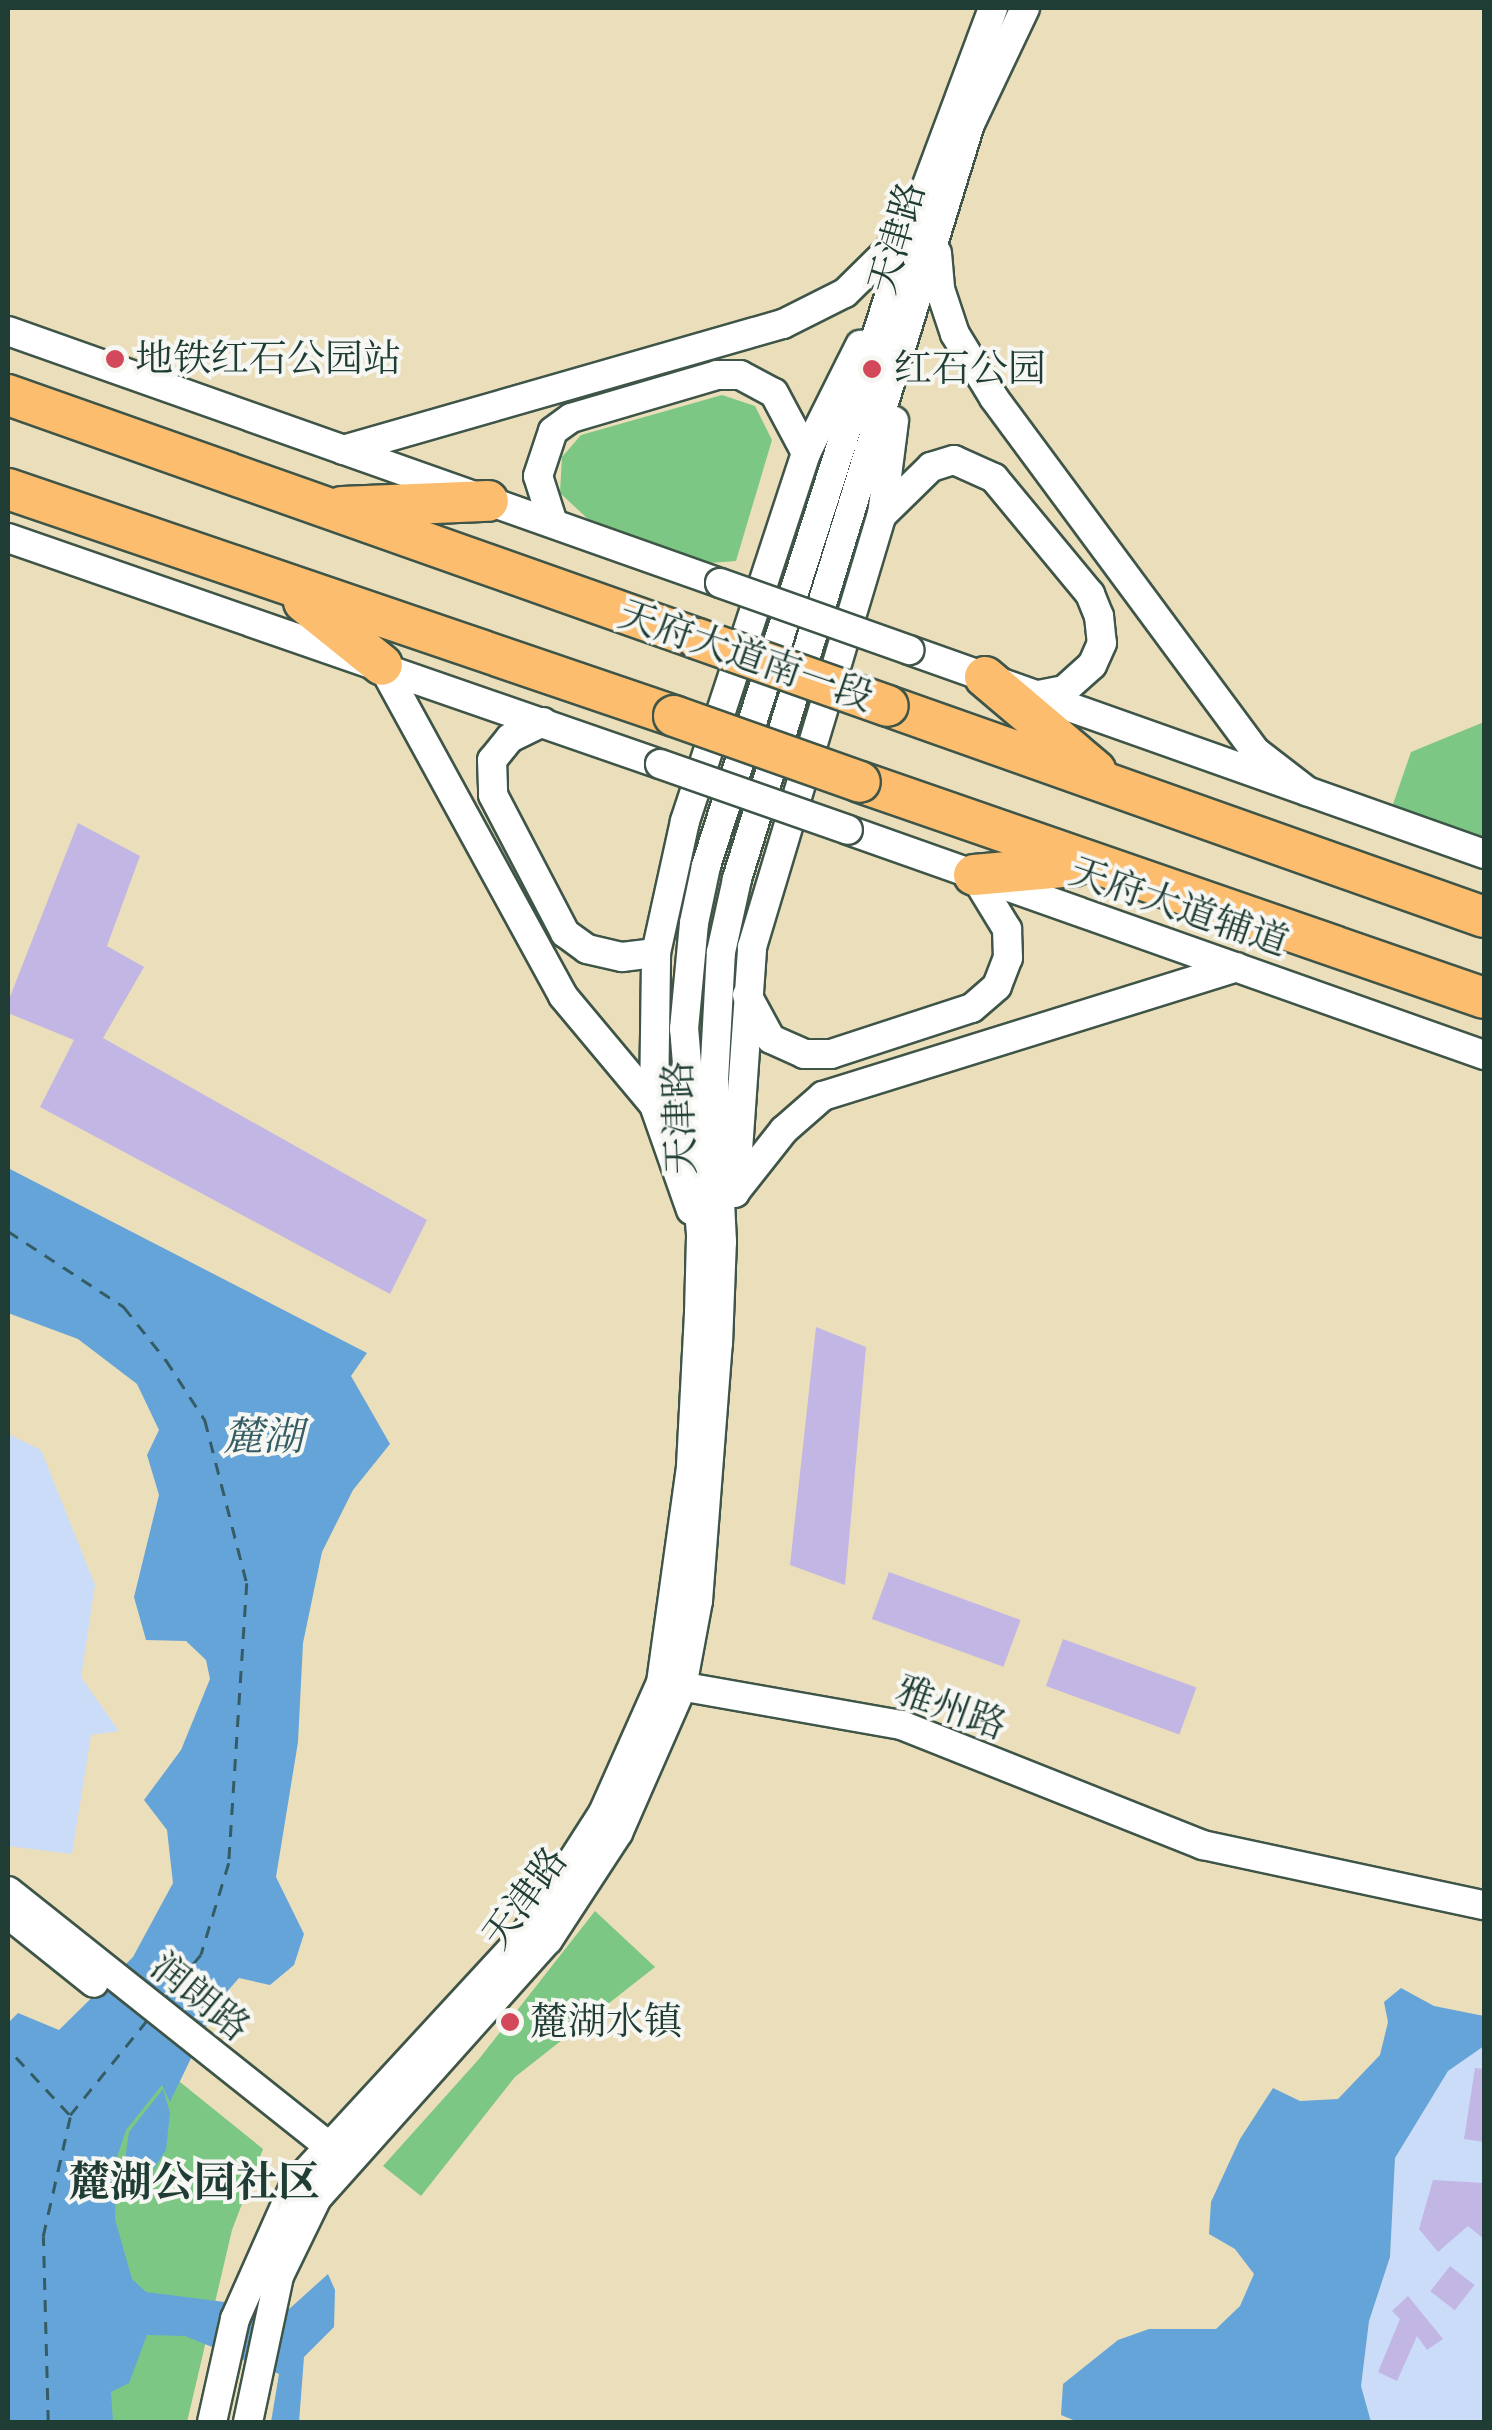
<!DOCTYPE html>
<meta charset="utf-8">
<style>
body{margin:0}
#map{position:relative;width:1492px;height:2430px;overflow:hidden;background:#ebdebb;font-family:"IM FELL French Canon","Noto Serif SC",serif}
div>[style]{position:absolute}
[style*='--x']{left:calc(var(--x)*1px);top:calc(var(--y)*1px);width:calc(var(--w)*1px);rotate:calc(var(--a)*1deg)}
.built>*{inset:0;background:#cbdcf9}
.green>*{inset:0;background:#7dc785}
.water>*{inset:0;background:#65a4d8}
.ferry>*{height:2.5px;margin-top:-1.25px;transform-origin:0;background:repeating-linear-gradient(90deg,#345c65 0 12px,transparent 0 22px)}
.building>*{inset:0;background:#c2b6e5;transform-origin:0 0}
.roads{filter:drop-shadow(2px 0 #3e5548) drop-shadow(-2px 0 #3e5548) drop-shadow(0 2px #3e5548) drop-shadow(0 -2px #3e5548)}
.minor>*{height:28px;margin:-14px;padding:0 14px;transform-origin:14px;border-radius:14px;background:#fff}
.highway>*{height:40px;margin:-20px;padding:0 20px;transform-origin:20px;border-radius:20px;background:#fcbd6f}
.bridges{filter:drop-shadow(2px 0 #3e5548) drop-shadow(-2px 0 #3e5548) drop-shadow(0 2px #3e5548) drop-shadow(0 -2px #3e5548)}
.minor-bridge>*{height:28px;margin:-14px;padding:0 14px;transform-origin:14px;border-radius:14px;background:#fff}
.highway-bridge>*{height:40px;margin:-20px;padding:0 20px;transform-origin:20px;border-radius:20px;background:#fcbd6f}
.dots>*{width:28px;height:28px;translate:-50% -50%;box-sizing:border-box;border:5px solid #f6f6f2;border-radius:50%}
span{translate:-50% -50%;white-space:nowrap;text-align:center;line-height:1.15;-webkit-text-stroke:8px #f6f6f2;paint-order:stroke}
.street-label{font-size:38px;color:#1f3d34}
.poi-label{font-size:38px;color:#1f3d34}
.left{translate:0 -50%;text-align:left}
.water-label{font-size:40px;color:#345c65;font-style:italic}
.quarter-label{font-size:42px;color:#1f3d34;font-weight:700}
.frame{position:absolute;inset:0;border:10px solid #1f3d34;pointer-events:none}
</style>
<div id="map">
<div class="built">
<div style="clip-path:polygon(8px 1434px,41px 1450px,95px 1585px,81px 1677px,119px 1731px,91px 1735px,72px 1854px,8px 1846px)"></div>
<div style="clip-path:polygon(1484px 2046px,1484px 2422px,1371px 2422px,1361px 2386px,1369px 2321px,1390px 2257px,1395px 2158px,1448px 2070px)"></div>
</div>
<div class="green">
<div style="clip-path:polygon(722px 395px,755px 406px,772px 440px,736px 561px,710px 563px,588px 519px,560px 493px,562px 457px,581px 435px)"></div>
<div style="clip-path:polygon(1484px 722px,1484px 843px,1391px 810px,1411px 752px)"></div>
<div style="clip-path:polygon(595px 1911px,655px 1967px,515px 2077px,421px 2196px,383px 2166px,479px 2059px)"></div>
<div style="clip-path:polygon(154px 2061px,263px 2149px,232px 2230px,187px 2422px,99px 2422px,105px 2145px)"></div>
</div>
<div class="water">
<div style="clip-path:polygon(8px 1168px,367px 1353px,351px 1376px,390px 1444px,353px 1490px,322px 1552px,303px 1643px,298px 1742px,276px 1877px,304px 1934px,294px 1965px,270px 1985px,239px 1978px,218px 2002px,170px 2102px,162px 2085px,126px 2130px,117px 2157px,115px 2219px,132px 2279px,146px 2292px,288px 2310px,328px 2274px,335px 2290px,334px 2327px,304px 2357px,299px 2422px,271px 2422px,279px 2374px,185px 2336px,147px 2335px,129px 2383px,111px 2392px,113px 2422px,8px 2422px,8px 2023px,18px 2013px,59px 2030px,133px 1957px,173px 1883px,167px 1830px,144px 1800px,181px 1750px,210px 1679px,206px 1660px,186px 1641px,146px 1640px,134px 1597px,159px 1495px,147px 1455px,159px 1430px,137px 1384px,78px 1339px,8px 1313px)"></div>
<div style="clip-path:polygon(1401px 1988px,1434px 2006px,1484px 2016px,1484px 2046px,1448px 2071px,1395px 2158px,1390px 2257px,1369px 2321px,1361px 2386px,1371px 2422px,1078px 2422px,1061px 2415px,1063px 2384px,1118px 2340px,1149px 2329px,1216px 2329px,1240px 2306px,1254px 2274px,1235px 2249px,1209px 2234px,1211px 2202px,1240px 2139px,1273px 2088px,1300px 2101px,1338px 2099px,1380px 2055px,1388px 2022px,1384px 2002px)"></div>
<div style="clip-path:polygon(163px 2089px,170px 2113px,166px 2150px,143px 2185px,120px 2197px,129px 2132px)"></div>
</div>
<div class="ferry">
<div style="--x:8;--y:1231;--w:139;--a:33.2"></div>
<div style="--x:124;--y:1307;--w:68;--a:51.6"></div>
<div style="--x:166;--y:1360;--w:72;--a:57"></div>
<div style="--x:205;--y:1420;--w:168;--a:75.6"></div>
<div style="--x:247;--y:1583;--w:281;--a:93.7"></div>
<div style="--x:229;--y:1863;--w:96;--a:106.9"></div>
<div style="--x:201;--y:1955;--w:55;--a:129.8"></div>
<div style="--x:16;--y:2057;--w:79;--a:47"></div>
<div style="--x:70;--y:2115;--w:124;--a:-50.9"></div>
<div style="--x:48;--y:2422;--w:186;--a:-91.5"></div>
<div style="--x:43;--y:2236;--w:122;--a:-77.2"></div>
</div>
<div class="building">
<div style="clip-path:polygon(78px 823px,140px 856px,107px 946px,144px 967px,103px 1038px,427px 1220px,390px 1294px,40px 1107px,74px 1040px,8px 1013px,8px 1002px)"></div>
<div style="clip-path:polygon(816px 1327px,866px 1347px,845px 1585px,790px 1565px)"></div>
<div style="left:889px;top:1572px;width:140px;height:50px;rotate:20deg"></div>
<div style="left:1063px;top:1639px;width:142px;height:50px;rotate:20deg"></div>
<div style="clip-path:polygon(1475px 2068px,1484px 2069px,1484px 2142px,1464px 2139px)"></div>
<div style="clip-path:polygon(1433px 2180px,1484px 2183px,1484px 2239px,1468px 2226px,1438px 2252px,1419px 2229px)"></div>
<div style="left:1450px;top:2266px;width:31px;height:32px;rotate:38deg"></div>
<div style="clip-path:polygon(1408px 2296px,1443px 2339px,1427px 2350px,1417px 2336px,1397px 2381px,1378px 2372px,1400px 2319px,1392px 2311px)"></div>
</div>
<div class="roads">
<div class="minor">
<div style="--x:937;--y:253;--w:36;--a:85"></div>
<div style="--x:940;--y:289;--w:47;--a:71.6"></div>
<div style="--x:955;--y:334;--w:75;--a:58.6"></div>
<div style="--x:994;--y:398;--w:439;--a:53.5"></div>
<div style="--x:1255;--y:751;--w:66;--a:37.6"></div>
<div style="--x:8;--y:331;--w:755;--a:19.49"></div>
<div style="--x:343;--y:450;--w:458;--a:-16"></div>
<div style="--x:783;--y:324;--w:69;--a:-26.6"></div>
<div style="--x:845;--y:293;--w:78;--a:-44.5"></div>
<div style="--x:882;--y:515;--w:69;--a:-44.4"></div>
<div style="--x:931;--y:467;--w:24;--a:-17"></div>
<div style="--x:954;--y:460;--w:44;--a:24.2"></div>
<div style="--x:994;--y:478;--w:151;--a:50.4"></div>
<div style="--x:1090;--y:594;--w:24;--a:68"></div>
<div style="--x:1099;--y:616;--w:27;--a:84"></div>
<div style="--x:1102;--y:643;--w:24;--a:114"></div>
<div style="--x:1092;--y:665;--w:38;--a:138"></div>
<div style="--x:1064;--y:690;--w:26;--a:169"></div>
<div style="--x:553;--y:523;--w:49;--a:-107.7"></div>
<div style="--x:538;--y:476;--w:47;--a:-71.6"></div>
<div style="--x:553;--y:431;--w:22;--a:-36"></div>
<div style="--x:571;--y:418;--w:152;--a:-16.4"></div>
<div style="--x:717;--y:375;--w:23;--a:0"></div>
<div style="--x:740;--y:375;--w:38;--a:28"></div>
<div style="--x:774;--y:393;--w:68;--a:61.9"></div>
<div style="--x:8;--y:538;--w:690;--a:19.12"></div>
<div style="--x:909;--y:650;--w:610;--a:19.53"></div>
<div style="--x:382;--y:665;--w:377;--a:61.3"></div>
<div style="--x:563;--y:996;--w:142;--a:50.1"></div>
<div style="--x:543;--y:722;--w:37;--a:154"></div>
<div style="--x:510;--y:738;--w:28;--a:129"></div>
<div style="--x:492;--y:760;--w:35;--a:88"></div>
<div style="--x:493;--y:795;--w:156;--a:62.4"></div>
<div style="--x:565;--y:933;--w:27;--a:36"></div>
<div style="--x:587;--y:949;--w:36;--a:13"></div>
<div style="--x:622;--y:957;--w:34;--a:-7"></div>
<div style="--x:848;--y:830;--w:675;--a:19.48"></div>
<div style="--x:747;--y:995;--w:50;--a:61.4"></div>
<div style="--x:771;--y:1039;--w:36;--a:24"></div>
<div style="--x:804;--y:1054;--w:27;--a:0"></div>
<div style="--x:831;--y:1054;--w:148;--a:-18.1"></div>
<div style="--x:972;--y:1008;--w:33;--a:-41"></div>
<div style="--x:997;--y:986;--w:30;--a:-69"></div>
<div style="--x:1008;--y:958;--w:29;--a:-92"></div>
<div style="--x:1007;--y:929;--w:63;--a:-121.4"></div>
<div style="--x:735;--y:1192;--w:79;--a:-51.7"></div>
<div style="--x:784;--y:1130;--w:52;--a:-41.1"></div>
<div style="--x:823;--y:1096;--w:433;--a:-17.3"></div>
<div style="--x:735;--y:1193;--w:247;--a:-86"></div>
<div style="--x:752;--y:947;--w:451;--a:-73.3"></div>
<div style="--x:882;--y:515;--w:95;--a:-82.7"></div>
<div style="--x:691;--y:1210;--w:111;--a:-109.4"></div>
<div style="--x:654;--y:1105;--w:152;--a:-89.2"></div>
<div style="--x:656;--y:953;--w:135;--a:-77.6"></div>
<div style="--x:685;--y:821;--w:387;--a:-71.8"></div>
<div style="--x:806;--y:453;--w:121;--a:-63.4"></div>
<div style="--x:668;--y:1684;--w:237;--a:10"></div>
<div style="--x:901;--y:1725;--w:325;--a:21.7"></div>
<div style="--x:1203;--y:1845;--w:287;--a:12.1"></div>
<div style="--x:8;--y:1891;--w:428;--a:38.5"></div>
<div style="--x:8;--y:1914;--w:110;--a:38.7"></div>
<div style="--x:212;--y:2422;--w:106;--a:-77.4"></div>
<div style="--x:235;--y:2319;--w:148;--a:-66"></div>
<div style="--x:295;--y:2184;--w:338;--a:-47.3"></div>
<div style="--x:524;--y:1936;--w:146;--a:-57.3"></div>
<div style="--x:603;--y:1813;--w:142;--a:-66"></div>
<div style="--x:661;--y:1683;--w:219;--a:-82.1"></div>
<div style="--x:691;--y:1466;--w:153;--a:-87"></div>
<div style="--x:699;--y:1313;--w:79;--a:-88.5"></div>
<div style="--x:701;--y:1234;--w:206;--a:-94.7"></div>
<div style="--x:684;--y:1029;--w:106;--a:-84.6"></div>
<div style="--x:694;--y:923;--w:58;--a:-78.1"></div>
<div style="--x:706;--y:866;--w:673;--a:-72.18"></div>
<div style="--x:912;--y:225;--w:232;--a:-69.5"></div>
<div style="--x:248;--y:2422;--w:149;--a:-78"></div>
<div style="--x:279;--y:2276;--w:87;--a:-64"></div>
<div style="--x:317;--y:2198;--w:346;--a:-48.2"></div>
<div style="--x:548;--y:1940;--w:128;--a:-56.8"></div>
<div style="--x:618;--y:1833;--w:159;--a:-66.3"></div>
<div style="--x:682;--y:1687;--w:87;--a:-79.5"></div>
<div style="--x:698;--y:1601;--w:258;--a:-85.6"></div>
<div style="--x:718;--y:1344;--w:102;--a:-87.8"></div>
<div style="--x:722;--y:1242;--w:162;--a:-92.8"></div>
<div style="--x:714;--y:1080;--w:128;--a:-86.9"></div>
<div style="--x:721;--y:952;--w:75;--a:-77.6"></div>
<div style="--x:737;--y:879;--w:790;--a:-72.85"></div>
<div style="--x:970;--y:124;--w:128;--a:-64.6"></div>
</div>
<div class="highway">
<div style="--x:8;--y:395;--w:732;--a:19.47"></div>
<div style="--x:8;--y:489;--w:704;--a:18.82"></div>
<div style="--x:342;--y:507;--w:146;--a:-2.4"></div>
<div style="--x:304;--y:602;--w:100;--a:38.9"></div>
<div style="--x:985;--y:677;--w:145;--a:40.3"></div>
<div style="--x:888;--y:706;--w:632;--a:19.5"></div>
<div style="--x:860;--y:782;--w:660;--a:19.09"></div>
<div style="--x:974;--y:875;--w:100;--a:-5.1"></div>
</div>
</div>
<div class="bridges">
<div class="minor-bridge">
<div style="--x:720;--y:583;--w:201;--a:19.5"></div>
<div style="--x:660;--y:764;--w:199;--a:19.3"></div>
</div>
<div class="highway-bridge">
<div style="--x:698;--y:639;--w:201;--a:19.4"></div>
<div style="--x:674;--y:716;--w:197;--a:19.5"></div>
</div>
</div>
<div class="dots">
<div style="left:115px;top:359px;background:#d1495b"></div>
<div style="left:872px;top:369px;background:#d1495b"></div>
<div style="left:510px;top:2022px;background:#d1495b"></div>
</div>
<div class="street-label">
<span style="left:897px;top:238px;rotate:-74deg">天津路</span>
<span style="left:746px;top:656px;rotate:19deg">天府大道南一段</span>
<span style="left:1179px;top:907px;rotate:19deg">天府大道辅道</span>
<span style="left:680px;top:1118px;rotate:-92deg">天津路</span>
<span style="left:951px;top:1708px;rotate:20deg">雅州路</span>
<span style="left:525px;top:1898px;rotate:-54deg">天津路</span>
<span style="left:200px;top:1997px;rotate:39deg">润朗路</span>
</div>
<div class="poi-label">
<span class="left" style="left:135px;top:359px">地铁红石公园站</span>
<span class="left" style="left:894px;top:369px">红石公园</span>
<span class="left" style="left:530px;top:2022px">麓湖水镇</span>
</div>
<div class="water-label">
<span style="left:263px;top:1437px">麓湖</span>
</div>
<div class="quarter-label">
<span style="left:194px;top:2183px">麓湖公园社区</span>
</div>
<div class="frame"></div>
</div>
